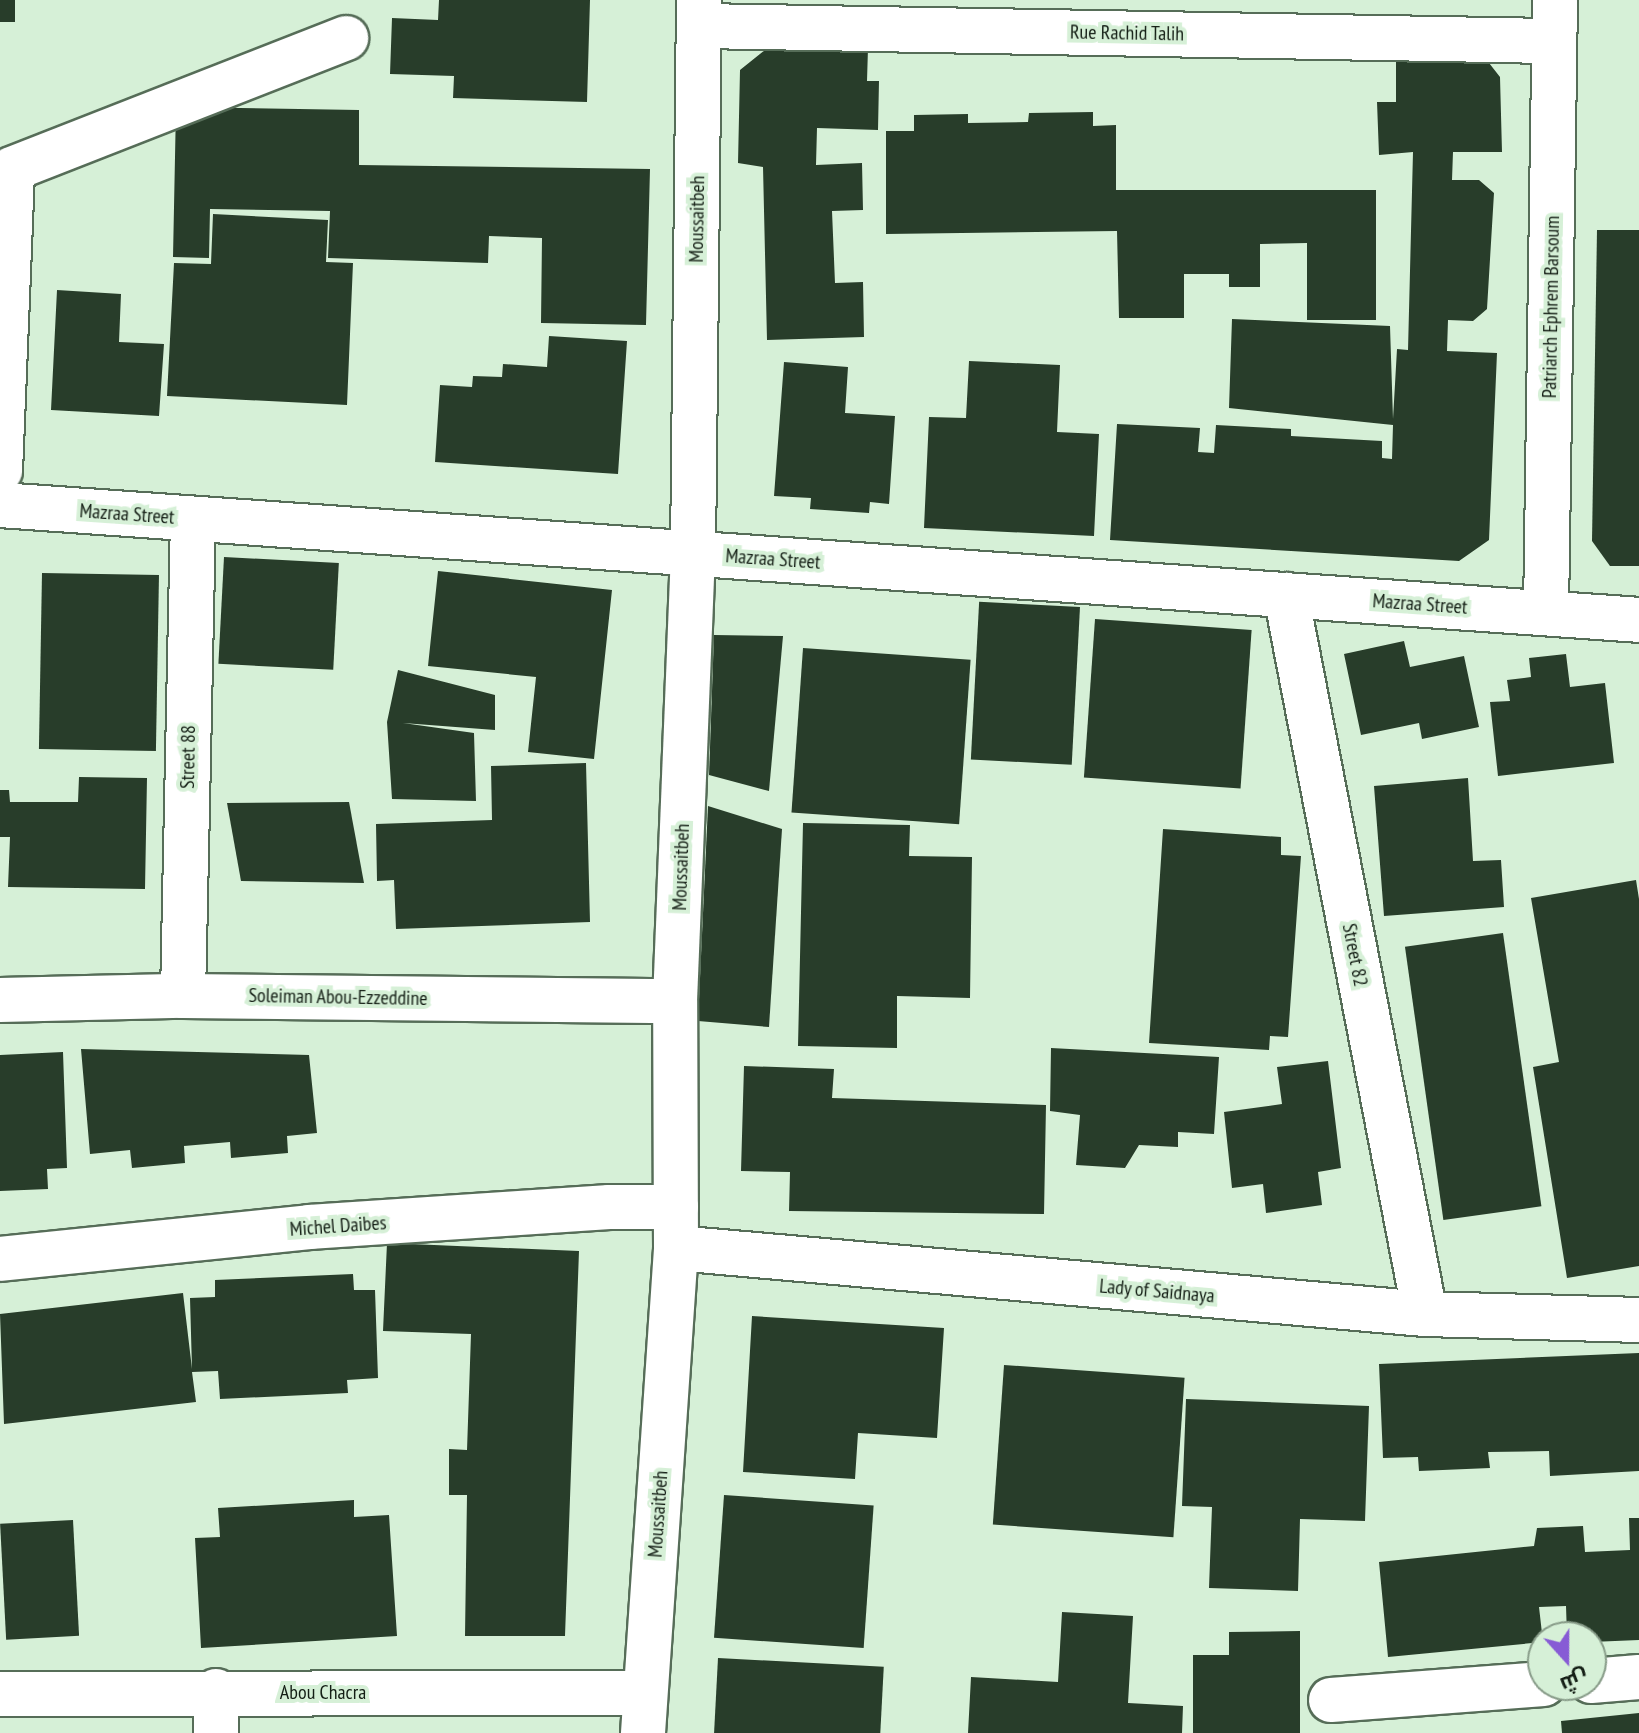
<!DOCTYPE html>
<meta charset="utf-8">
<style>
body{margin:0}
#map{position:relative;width:1639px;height:1733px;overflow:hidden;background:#d6f0d7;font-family:"PT Sans Narrow",Cairo,sans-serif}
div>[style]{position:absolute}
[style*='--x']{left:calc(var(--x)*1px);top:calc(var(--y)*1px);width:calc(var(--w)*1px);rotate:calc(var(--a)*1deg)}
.building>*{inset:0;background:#283d2a;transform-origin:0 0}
.roads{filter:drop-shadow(2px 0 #566d58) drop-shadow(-2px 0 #566d58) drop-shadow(0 2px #566d58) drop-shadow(0 -2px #566d58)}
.street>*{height:44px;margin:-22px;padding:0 22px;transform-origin:22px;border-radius:22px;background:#fff}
span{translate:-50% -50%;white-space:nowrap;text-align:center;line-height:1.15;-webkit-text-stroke:8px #d6f0d7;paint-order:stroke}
.street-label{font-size:20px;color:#141e15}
.north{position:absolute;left:1527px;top:1621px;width:80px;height:80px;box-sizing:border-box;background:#d6f0d7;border:2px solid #889c89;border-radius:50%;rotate:159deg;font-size:22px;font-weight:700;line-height:32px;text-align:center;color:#141e15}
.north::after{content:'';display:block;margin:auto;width:28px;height:36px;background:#875bd5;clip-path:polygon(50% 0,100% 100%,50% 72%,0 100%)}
</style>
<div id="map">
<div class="building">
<div style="left:0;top:0;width:15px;height:22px"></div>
<div style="clip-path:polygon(439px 0,590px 0,587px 102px,453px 98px,454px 76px,390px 74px,392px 18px,438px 20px)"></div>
<div style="clip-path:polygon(770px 46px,868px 48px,867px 81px,879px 81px,878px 130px,817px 128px,816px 165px,862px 163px,863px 210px,832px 211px,835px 283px,863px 282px,864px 337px,767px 340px,763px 167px,738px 163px,740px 70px)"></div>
<div style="clip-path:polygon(1482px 54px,1500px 77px,1502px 152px,1453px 152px,1452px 180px,1479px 180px,1494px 193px,1487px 309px,1473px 321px,1448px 320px,1447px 351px,1497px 353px,1489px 540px,1459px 561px,1110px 540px,1117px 424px,1200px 428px,1198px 452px,1214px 453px,1216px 425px,1291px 429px,1291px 436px,1382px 441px,1382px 458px,1392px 459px,1393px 425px,1229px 408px,1232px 319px,1390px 326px,1393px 419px,1397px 349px,1408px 350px,1413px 152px,1379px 155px,1377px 102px,1396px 102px,1396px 57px)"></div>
<div style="clip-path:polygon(176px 107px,359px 110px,359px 165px,650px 169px,646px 325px,541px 323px,542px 238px,489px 236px,488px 263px,328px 258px,330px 211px,210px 209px,209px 258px,173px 257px)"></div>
<div style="clip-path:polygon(1093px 112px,1093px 126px,1116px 125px,1116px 190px,1376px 190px,1376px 320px,1307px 320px,1307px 243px,1260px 244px,1260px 287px,1229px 287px,1229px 274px,1184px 274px,1184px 318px,1119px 318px,1117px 231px,886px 234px,886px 131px,914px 131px,914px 115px,968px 114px,968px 123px,1028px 122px,1029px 113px)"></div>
<div style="clip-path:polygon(213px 214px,328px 220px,326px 262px,353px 263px,347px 405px,167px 396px,174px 263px,211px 264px)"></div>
<div style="clip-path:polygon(1597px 230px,1639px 230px,1639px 566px,1610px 566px,1592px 541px)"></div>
<div style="clip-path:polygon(57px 290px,121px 294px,119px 342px,164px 344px,159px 416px,51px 410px)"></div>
<div style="clip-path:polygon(549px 336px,627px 341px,618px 474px,435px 462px,440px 385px,472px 387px,473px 376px,502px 377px,503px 364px,547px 367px)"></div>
<div style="clip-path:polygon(969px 361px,1060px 365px,1057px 432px,1099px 434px,1094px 536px,924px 528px,929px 417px,966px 418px)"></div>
<div style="clip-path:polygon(784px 362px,848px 367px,845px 413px,895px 416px,889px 504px,870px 502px,869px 513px,810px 509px,811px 498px,774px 496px)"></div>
<div style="left:224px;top:557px;width:115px;height:107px;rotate:3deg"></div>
<div style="clip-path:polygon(438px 571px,612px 590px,594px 759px,528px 752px,536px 677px,428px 666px)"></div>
<div style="left:42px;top:573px;width:117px;height:176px;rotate:1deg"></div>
<div style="left:1080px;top:607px;width:158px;height:101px;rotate:93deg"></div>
<div style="left:1095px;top:619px;width:157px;height:159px;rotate:4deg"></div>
<div style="clip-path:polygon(714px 635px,783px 636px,769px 791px,709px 775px)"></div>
<div style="clip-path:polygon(1404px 641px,1410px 667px,1464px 656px,1479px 727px,1422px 739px,1419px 723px,1361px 735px,1344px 654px)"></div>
<div style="left:803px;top:648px;width:168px;height:165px;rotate:4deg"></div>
<div style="clip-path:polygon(1566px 654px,1570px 687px,1605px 683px,1614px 763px,1498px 776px,1490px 702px,1510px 701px,1507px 680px,1531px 677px,1529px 658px)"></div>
<div style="clip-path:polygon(398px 670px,495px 695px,495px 730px,403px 723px,474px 733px,476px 801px,392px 799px,387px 722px)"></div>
<div style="clip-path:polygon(586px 763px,590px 922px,396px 929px,394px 880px,377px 881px,376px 824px,492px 820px,491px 766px)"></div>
<div style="clip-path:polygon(79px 777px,147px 778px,145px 889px,8px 887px,10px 837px,0 837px,0 790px,9px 790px,10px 802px,78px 802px)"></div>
<div style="clip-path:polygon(1468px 778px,1473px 861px,1501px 860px,1504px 907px,1384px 916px,1374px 786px)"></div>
<div style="clip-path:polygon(349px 802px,364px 883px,241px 881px,227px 803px)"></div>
<div style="clip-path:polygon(708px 806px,782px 829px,769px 1027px,698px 1021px)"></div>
<div style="clip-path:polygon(803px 823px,910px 825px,909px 856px,972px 857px,970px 998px,897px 996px,897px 1048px,798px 1046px)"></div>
<div style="clip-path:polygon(1163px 829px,1281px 837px,1281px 855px,1301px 856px,1288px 1037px,1270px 1036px,1269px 1050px,1149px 1043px)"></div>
<div style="clip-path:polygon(1636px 880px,1639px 899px,1639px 1266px,1567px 1278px,1533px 1067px,1559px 1062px,1531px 898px)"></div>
<div style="left:1503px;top:933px;width:276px;height:99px;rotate:82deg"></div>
<div style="clip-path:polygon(1051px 1048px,1219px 1057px,1214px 1134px,1178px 1132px,1178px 1147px,1139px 1145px,1125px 1168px,1076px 1165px,1080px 1115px,1050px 1111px)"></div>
<div style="clip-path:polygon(81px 1049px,309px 1055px,317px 1133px,287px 1136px,288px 1153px,231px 1158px,230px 1142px,184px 1146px,185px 1163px,132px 1168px,130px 1150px,90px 1154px)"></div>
<div style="clip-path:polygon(63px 1052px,67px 1168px,47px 1169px,48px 1189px,0 1191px,0 1055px)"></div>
<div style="clip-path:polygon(1328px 1061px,1341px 1168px,1318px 1172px,1322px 1205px,1266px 1213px,1263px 1184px,1232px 1188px,1224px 1112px,1282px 1104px,1277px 1067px)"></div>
<div style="clip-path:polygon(744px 1066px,834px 1069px,832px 1098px,1046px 1105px,1044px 1214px,789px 1211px,790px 1172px,741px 1171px)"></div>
<div style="clip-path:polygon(387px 1243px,579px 1251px,565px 1636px,465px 1636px,467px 1495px,449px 1495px,449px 1449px,467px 1450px,471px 1334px,383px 1331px)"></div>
<div style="clip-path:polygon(353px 1274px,354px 1290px,375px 1290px,378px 1378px,347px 1380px,348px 1393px,220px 1399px,218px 1371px,192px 1372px,196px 1402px,4px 1424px,0 1314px,183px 1293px,192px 1369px,190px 1298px,215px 1297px,215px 1280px)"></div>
<div style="clip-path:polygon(752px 1316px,944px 1328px,937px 1438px,858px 1433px,855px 1479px,743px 1472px)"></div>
<div style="clip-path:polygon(1639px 1353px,1639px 1471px,1550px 1476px,1549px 1451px,1488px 1452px,1490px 1468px,1419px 1471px,1418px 1457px,1383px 1458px,1379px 1364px)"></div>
<div style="left:1004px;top:1365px;width:181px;height:160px;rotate:4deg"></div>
<div style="clip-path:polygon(1186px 1399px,1369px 1406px,1365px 1521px,1300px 1519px,1298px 1591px,1209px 1588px,1212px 1507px,1182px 1506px)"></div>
<div style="left:724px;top:1495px;width:150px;height:143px;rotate:4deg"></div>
<div style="clip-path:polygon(354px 1500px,354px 1517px,389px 1515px,397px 1636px,201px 1648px,195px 1538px,220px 1537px,218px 1508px)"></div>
<div style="clip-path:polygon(1629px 1518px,1639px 1518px,1639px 1640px,1591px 1642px,1591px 1637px,1567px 1637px,1566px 1606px,1539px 1607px,1543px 1642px,1388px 1657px,1379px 1562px,1534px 1546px,1537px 1528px,1583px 1526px,1585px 1552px,1630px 1550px)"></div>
<div style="left:73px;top:1520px;width:116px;height:73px;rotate:87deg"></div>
<div style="clip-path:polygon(1062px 1612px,1133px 1616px,1128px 1703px,1183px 1706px,1182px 1733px,968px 1733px,971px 1677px,1058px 1682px)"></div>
<div style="clip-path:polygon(1300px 1631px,1300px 1733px,1193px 1733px,1193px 1655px,1229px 1655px,1229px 1632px)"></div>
<div style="left:718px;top:1658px;width:166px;height:75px;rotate:3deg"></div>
<div style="clip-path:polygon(1639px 1713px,1639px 1733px,1562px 1733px,1561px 1721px)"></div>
</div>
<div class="roads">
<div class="street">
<div style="--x:700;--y:26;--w:854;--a:1.01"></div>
<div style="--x:0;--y:471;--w:302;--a:-87.7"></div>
<div style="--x:12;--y:169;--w:359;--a:-21.4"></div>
<div style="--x:0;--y:505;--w:1643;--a:4.01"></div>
<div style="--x:1286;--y:595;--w:732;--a:79.06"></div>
<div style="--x:1546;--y:613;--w:613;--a:-89.16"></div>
<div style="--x:183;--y:996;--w:477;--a:-88.8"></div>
<div style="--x:0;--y:1000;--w:183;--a:-1.3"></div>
<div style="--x:183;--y:996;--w:492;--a:0.6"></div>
<div style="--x:676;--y:1248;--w:752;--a:5.04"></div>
<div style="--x:1425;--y:1314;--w:214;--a:1.6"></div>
<div style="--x:0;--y:1259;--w:311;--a:-5.9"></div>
<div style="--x:309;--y:1227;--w:301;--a:-3.8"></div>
<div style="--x:609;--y:1207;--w:67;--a:0"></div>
<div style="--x:1591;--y:1681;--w:48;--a:-4.8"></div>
<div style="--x:0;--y:1694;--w:645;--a:-0.09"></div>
<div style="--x:1331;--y:1700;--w:213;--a:-4.3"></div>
<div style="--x:216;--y:1733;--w:42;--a:-90"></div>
<div style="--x:643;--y:1733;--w:486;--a:-86.1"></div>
<div style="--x:676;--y:1248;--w:247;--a:-90.2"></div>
<div style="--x:675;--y:1001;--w:447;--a:-87.7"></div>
<div style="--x:693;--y:554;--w:554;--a:-89.38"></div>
</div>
</div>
<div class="street-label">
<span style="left:1127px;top:33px;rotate:1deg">Rue Rachid Talih</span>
<span style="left:697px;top:219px;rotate:-89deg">Moussaitbeh</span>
<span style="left:1551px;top:307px;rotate:-89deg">Patriarch Ephrem Barsoum</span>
<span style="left:127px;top:514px;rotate:4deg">Mazraa Street</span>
<span style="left:773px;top:559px;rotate:4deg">Mazraa Street</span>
<span style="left:1420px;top:604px;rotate:4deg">Mazraa Street</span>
<span style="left:188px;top:757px;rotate:-89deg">Street 88</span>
<span style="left:681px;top:867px;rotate:-88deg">Moussaitbeh</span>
<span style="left:1355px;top:955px;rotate:79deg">Street 82</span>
<span style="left:338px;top:997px;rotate:1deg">Soleiman Abou-Ezzeddine</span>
<span style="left:338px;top:1226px;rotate:-4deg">Michel Daibes</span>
<span style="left:1157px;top:1291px;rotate:5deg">Lady of Saidnaya</span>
<span style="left:658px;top:1514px;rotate:-86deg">Moussaitbeh</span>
<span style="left:323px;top:1692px">Abou Chacra</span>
</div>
<div class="north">ش</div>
</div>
